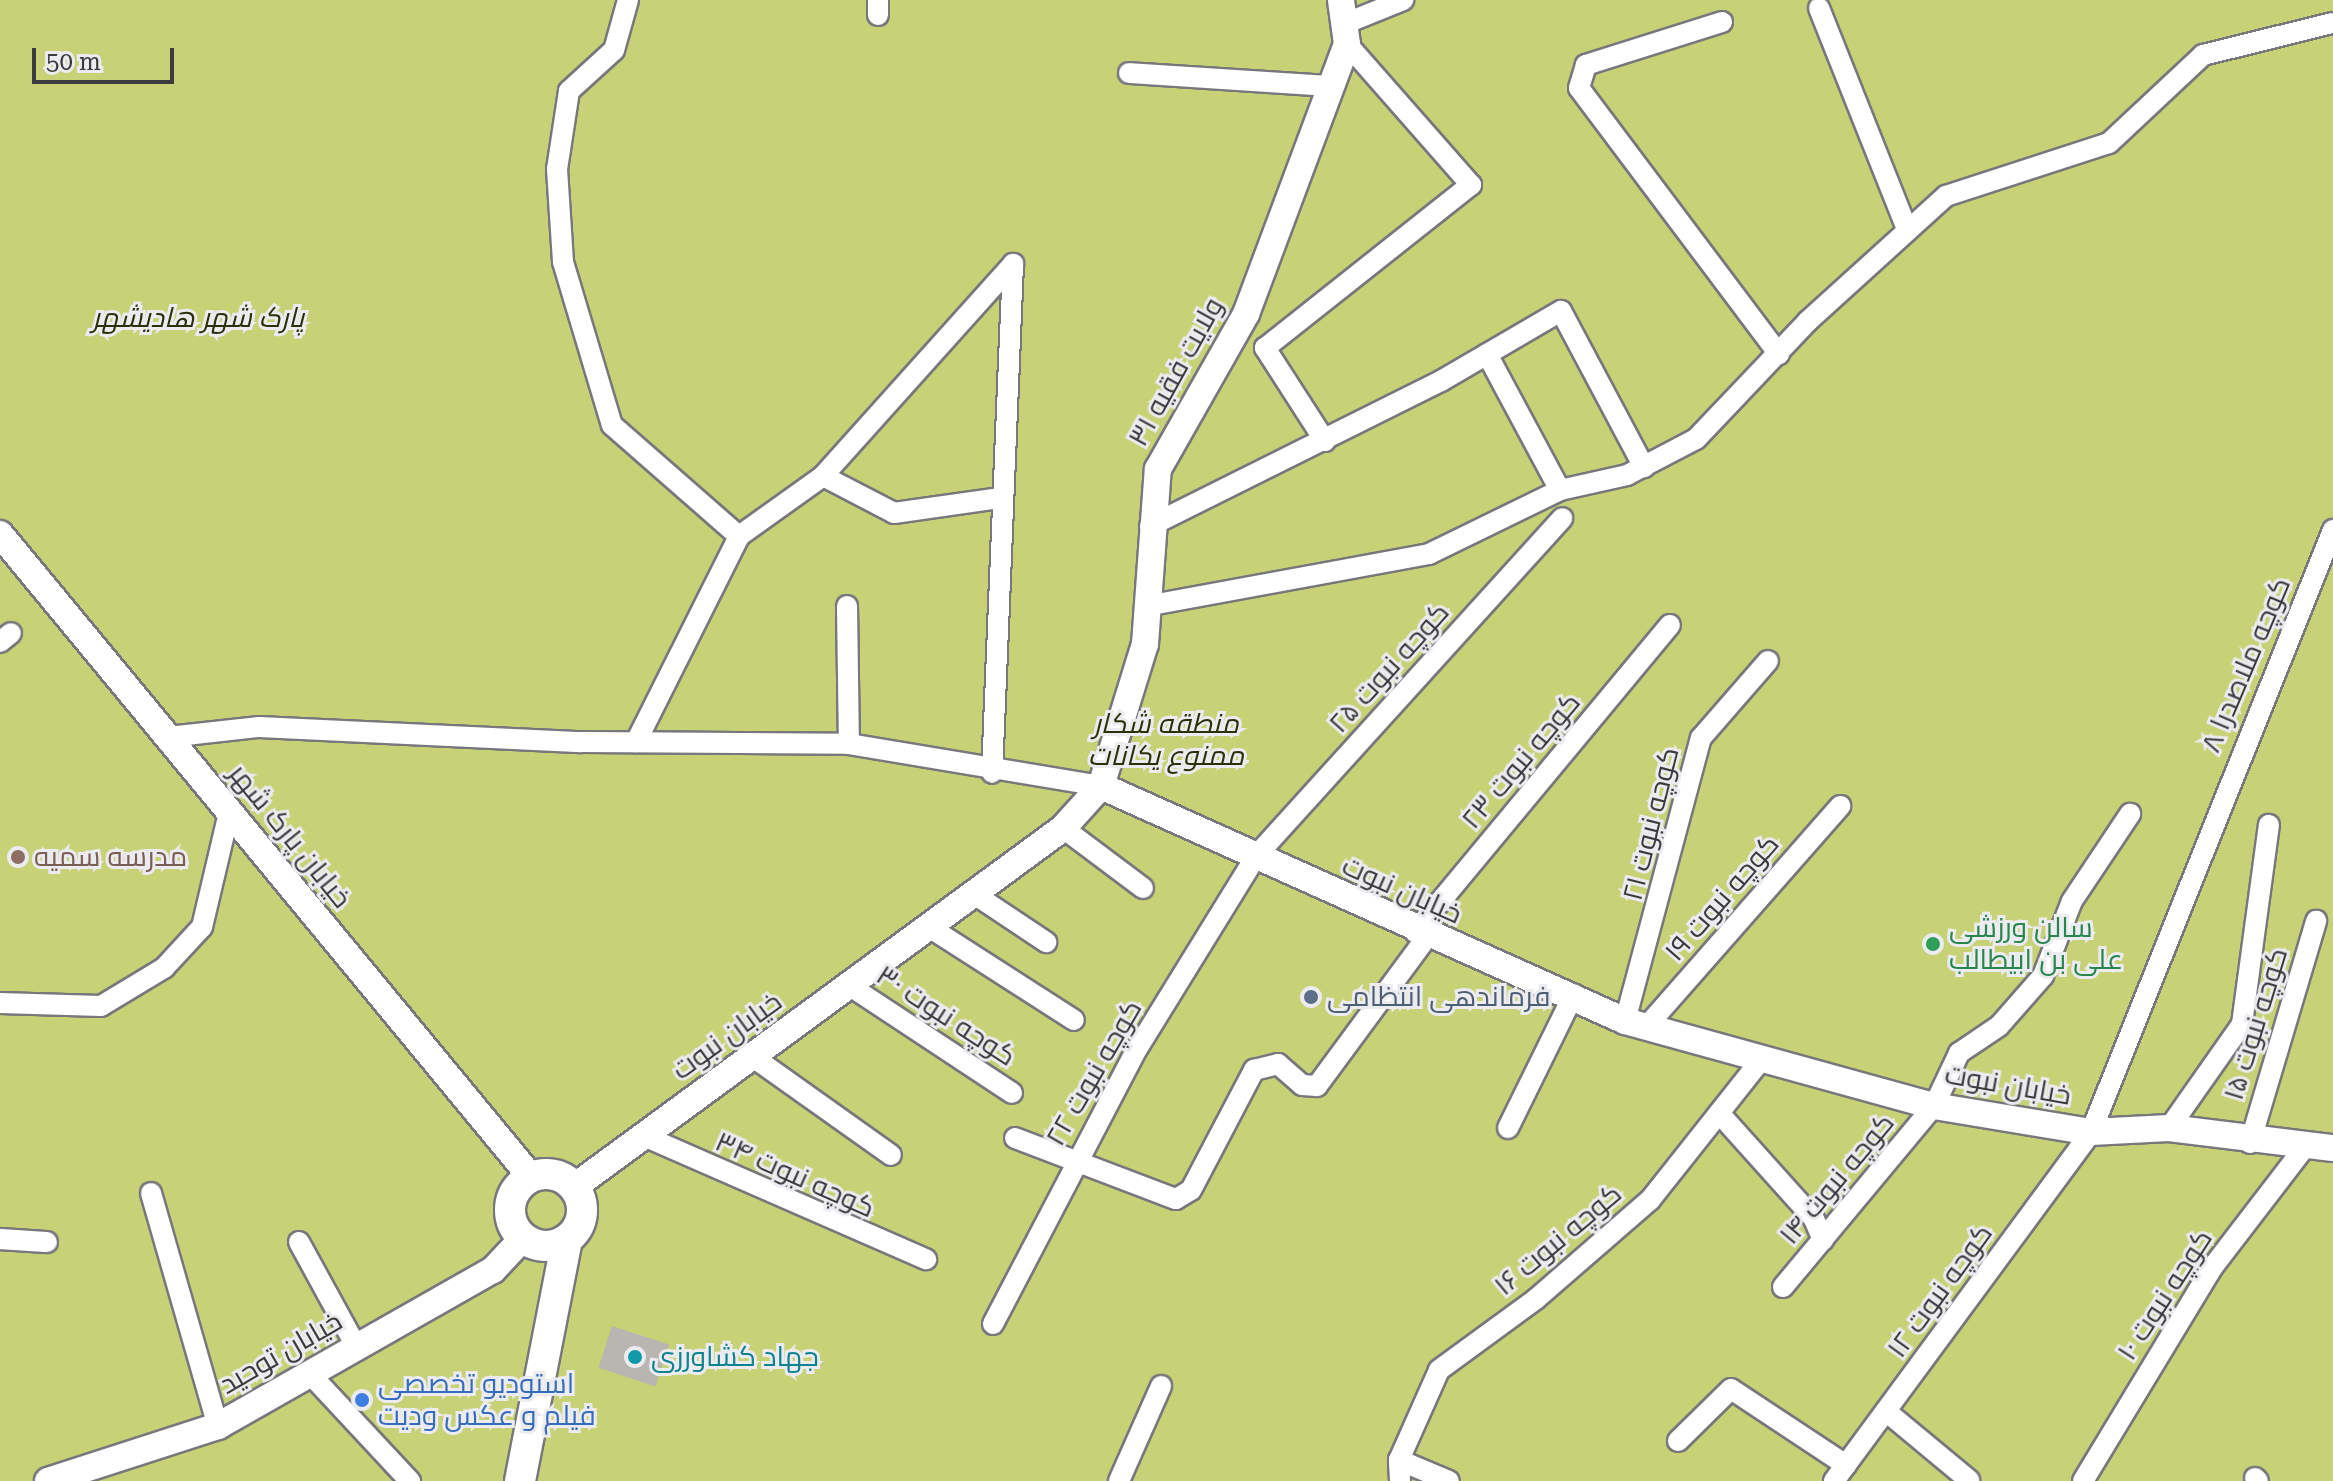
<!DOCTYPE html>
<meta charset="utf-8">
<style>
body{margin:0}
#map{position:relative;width:2333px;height:1481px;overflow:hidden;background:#dedde2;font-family:"Roboto Serif",Cairo,serif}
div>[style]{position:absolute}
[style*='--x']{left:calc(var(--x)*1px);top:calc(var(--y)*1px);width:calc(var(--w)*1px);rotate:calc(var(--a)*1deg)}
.green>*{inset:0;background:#c7d277;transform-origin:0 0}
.building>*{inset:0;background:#b9b5b1;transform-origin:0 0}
.roads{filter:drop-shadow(2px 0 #77777c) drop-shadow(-2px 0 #77777c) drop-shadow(0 2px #77777c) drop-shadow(0 -2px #77777c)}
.minor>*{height:20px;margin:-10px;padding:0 10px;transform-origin:10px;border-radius:10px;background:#fff}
.tertiary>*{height:26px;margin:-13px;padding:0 13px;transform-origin:13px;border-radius:13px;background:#fff}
.secondary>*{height:30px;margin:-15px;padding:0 15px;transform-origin:15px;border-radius:15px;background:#fff}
.secondary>.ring{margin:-15px;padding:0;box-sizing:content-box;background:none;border:30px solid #fff;border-radius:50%}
.dots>*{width:22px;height:22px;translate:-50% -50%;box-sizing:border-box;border:4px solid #ebebf0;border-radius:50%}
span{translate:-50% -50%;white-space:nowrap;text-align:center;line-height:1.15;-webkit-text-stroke:6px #ebebf0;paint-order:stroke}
.park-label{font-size:28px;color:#2c3007;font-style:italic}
.street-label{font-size:28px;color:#3b3b3d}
.education-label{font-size:28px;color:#785e54}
.left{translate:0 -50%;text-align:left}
.leisure-label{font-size:28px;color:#27864d}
.service-label{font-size:28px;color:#4e5e75}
.culture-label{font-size:28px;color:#0d838f}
.shop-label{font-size:28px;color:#366cbe}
.scale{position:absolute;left:32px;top:48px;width:142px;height:36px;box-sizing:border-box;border:4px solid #3b3b3d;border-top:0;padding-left:10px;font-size:24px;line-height:28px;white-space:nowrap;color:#3b3b3d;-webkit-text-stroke:6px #ebebf0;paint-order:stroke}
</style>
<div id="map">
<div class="green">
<div style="left:0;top:0;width:2333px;height:1481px"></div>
</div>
<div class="building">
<div style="left:612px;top:1326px;width:60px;height:44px;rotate:18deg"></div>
</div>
<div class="roads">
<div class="minor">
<div style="--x:628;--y:0;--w:52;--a:105.6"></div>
<div style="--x:614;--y:50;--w:61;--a:137.7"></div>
<div style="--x:569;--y:91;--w:79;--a:98.7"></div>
<div style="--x:557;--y:169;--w:93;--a:86.3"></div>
<div style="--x:563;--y:262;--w:170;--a:73.3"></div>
<div style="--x:612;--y:425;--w:169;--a:41.2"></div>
<div style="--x:1819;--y:8;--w:238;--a:68.3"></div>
<div style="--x:878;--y:15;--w:15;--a:-90"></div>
<div style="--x:1722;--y:22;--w:143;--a:162.5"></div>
<div style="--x:1586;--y:65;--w:24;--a:107"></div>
<div style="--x:1579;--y:88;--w:333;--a:53.1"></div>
<div style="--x:1344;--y:24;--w:64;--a:-22.1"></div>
<div style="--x:1129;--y:73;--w:202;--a:3.7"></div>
<div style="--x:1487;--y:354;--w:154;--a:61.8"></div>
<div style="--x:1325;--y:441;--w:111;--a:-122.8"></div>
<div style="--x:1265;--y:348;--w:263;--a:-38.4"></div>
<div style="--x:1471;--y:185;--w:188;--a:-131.3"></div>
<div style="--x:823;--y:476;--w:80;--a:27.5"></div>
<div style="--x:894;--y:513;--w:106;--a:-8.1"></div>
<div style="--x:1150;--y:526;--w:325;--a:-26.5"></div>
<div style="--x:1441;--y:381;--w:139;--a:-30.3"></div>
<div style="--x:1561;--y:311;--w:177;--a:62"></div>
<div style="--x:847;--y:606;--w:138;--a:89.2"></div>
<div style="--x:1146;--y:606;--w:288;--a:-10.4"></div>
<div style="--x:1429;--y:554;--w:146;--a:-26"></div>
<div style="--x:1560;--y:490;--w:69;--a:-12.6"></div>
<div style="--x:1627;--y:475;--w:78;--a:-27.6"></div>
<div style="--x:1696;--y:439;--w:163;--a:-46.5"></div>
<div style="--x:1808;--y:321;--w:186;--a:-42.2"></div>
<div style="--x:1946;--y:196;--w:171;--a:-18"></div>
<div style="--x:2109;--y:143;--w:129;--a:-43.1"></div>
<div style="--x:2203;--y:55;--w:133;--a:-13.9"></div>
<div style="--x:0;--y:642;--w:14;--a:-39"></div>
<div style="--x:168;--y:737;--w:92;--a:-6.3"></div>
<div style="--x:259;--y:727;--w:323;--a:2.7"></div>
<div style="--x:582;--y:742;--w:267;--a:0.4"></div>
<div style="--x:849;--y:744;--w:255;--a:9.5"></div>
<div style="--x:636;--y:742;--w:230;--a:-63.4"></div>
<div style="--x:739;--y:536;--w:103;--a:-35.5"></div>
<div style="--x:823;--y:476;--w:285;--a:-48.1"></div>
<div style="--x:1013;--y:264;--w:509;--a:92.36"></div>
<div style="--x:1063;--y:828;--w:100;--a:36.9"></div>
<div style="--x:974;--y:894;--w:87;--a:33.7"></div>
<div style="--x:929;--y:927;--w:172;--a:32.7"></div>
<div style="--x:1415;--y:932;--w:399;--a:-50.3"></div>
<div style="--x:850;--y:986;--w:194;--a:33.4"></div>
<div style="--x:0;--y:1003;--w:101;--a:1.7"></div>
<div style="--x:101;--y:1006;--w:74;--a:-31.1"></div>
<div style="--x:164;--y:968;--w:56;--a:-47.2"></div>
<div style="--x:202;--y:927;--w:117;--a:-76.7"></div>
<div style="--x:1625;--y:1021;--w:293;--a:-75"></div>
<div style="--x:1701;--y:738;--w:102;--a:-49"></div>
<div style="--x:1647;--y:1026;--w:293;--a:-48.7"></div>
<div style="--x:753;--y:1057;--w:169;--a:35.4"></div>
<div style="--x:1719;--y:1113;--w:142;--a:48.1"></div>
<div style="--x:1814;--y:1219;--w:23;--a:67"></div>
<div style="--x:1508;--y:1128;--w:149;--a:-63.8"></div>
<div style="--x:2169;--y:1128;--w:127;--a:-54.9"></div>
<div style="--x:2242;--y:1024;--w:201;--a:-82.3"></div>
<div style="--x:644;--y:1136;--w:308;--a:23.6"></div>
<div style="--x:1015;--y:1138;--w:172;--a:20.8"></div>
<div style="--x:1176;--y:1199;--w:17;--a:-31"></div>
<div style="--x:1191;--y:1190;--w:136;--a:-62.3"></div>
<div style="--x:1254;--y:1070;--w:25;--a:-14"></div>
<div style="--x:1278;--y:1064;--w:32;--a:41"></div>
<div style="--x:1302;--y:1085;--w:15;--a:4"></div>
<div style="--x:1317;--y:1086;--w:185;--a:-53.6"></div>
<div style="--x:2250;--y:1143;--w:232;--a:-73.4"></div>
<div style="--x:151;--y:1193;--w:242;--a:74"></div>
<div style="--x:0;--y:1239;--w:47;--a:3.7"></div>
<div style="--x:299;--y:1242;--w:119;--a:61.3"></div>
<div style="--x:1783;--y:1287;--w:236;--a:-50.2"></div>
<div style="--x:1934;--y:1106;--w:59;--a:-64.7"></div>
<div style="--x:1959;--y:1053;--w:48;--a:-34"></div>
<div style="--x:1999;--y:1026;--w:67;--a:-48.7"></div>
<div style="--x:2043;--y:976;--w:80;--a:-68.9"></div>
<div style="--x:2072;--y:901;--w:105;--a:-56.3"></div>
<div style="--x:993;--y:1324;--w:310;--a:-62.4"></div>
<div style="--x:1137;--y:1049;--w:227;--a:-58.3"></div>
<div style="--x:1256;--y:856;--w:456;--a:-47.8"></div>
<div style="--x:312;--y:1376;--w:144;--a:47"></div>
<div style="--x:1887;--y:1412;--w:107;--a:39.7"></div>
<div style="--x:1678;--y:1441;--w:74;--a:-44.5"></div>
<div style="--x:1731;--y:1389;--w:138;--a:33.5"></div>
<div style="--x:1399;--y:1460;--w:54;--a:22.8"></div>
<div style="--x:2255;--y:1478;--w:4;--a:45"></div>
<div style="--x:1119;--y:1481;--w:104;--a:-66.1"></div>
<div style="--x:1400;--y:1481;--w:21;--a:-93"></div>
<div style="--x:1399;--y:1460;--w:98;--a:-66"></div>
<div style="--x:1439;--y:1370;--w:120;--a:-36.2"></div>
<div style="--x:1536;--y:1299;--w:151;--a:-41"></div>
<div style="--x:1650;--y:1200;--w:177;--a:-51.6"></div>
<div style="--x:1834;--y:1481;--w:433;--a:-53.6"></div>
<div style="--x:2091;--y:1132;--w:649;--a:-68.1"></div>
<div style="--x:2083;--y:1481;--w:249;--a:-58.8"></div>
<div style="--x:2212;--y:1268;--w:153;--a:-52.5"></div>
</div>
<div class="tertiary">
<div style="--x:0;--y:534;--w:834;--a:50.45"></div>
<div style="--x:1101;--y:786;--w:574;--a:24.15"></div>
<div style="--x:1625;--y:1021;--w:320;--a:15.4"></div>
<div style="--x:1934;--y:1106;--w:159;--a:9.4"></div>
<div style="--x:2091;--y:1132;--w:78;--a:-2.9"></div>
<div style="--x:2169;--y:1128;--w:165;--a:7"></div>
<div style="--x:574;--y:1187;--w:607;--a:-36.28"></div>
<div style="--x:1063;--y:828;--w:57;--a:-47.9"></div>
<div style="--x:1101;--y:786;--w:149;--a:-72.8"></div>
<div style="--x:1145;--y:644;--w:175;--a:-85.8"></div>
<div style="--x:1158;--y:469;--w:178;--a:-60.4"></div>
<div style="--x:1246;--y:314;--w:288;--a:-69.5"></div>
<div style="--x:1347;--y:44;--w:44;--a:-97.8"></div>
<div style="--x:48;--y:1481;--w:179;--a:-17.9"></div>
<div style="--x:218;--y:1426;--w:316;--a:-29.6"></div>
<div style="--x:493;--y:1270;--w:44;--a:-46.8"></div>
</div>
<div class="secondary">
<div class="ring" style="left:510px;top:1174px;width:42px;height:42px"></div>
<div style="--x:520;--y:1481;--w:246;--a:-79"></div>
</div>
</div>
<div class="dots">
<div style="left:18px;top:857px;background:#8d6e63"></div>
<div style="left:1933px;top:944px;background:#2e9e5b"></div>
<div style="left:1311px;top:997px;background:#5c6f8a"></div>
<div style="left:635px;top:1357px;background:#0f9aa8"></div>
<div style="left:362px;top:1400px;background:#3f7fe0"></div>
</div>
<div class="park-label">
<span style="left:198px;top:318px">پارک شهر هادیشهر</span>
<span style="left:1166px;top:740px">منطقه شکار<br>ممنوع یکانات</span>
</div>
<div class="street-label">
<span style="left:1176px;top:372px;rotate:-61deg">ولایت فقیه ۳۱</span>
<span style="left:2246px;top:665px;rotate:-67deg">کوچه ملاصدرا ۸</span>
<span style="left:1389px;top:668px;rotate:-48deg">کوچه نبوت ۲۵</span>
<span style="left:1521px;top:761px;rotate:-50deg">کوچه نبوت ۲۳</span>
<span style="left:1651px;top:824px;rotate:-76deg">کوچه نبوت ۲۱</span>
<span style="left:290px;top:836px;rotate:51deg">خیابان پارک شهر</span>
<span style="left:1402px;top:890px;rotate:24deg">خیابان نبوت</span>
<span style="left:1722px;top:898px;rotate:-49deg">کوچه نبوت ۱۹</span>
<span style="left:946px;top:1016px;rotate:33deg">کوچه نبوت ۳۰</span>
<span style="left:2256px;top:1024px;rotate:-73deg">کوچه نبوت ۱۵</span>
<span style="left:727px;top:1036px;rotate:-36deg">خیابان نبوت</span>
<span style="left:1094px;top:1073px;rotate:-60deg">کوچه نبوت ۲۲</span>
<span style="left:2008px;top:1085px;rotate:10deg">خیابان نبوت</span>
<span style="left:795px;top:1175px;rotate:24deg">کوچه نبوت ۳۴</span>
<span style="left:1837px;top:1179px;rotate:-50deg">کوچه نبوت ۱۴</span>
<span style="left:1558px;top:1240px;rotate:-40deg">کوچه نبوت ۱۶</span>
<span style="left:1940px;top:1291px;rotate:-54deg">کوچه نبوت ۱۲</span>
<span style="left:2165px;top:1295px;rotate:-57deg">کوچه نبوت ۱۰</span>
<span style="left:281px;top:1353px;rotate:-30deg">خیابان توحید</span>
</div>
<div class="education-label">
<span class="left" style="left:34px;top:857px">مدرسه سمیه</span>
</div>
<div class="leisure-label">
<span class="left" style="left:1949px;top:944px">سالن ورزشی<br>علی بن ابیطالب</span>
</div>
<div class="service-label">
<span class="left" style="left:1327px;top:997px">فرماندهی انتظامی</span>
</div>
<div class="culture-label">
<span class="left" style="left:651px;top:1357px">جهاد کشاورزی</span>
</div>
<div class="shop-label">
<span class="left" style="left:378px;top:1400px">استودیو تخصصی<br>فیلم و عکس ودیت</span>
</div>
<div class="scale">50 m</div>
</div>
